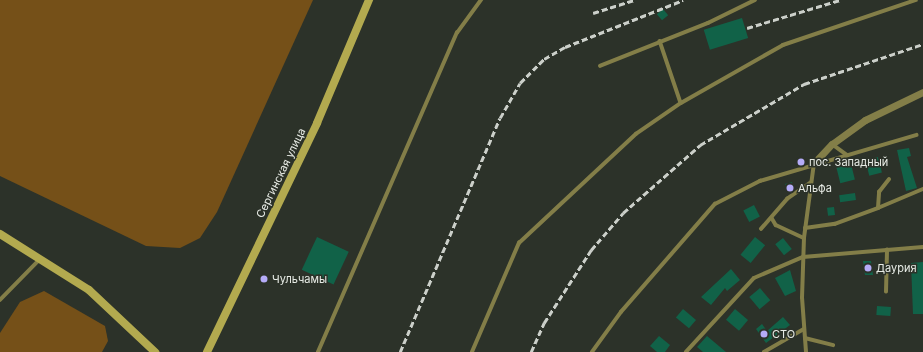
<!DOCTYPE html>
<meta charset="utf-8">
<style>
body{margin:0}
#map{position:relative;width:923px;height:352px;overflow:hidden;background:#2c3229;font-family:Inter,sans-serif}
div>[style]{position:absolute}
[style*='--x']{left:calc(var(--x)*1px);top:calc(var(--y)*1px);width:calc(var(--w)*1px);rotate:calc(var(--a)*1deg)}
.forest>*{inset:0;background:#755018}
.building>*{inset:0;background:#116248;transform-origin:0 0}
.lane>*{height:3.5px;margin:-1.75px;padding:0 1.75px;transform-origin:1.75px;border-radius:1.75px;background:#837e48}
.street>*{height:7px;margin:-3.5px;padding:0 3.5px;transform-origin:3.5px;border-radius:3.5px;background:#837e48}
.secondary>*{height:8px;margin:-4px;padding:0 4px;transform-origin:4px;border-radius:4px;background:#b3aa4f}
.rail>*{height:2.5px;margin-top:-1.25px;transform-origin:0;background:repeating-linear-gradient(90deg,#ccd0ca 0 6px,transparent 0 9px)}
.dots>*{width:11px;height:11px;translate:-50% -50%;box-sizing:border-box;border:2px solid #2c3229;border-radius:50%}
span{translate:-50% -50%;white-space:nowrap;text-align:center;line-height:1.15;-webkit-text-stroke:3px #2c3229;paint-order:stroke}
.poi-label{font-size:11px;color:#e8ece6}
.left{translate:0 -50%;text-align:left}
.street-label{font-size:11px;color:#e8ece6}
</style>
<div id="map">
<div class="forest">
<div style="clip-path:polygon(0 0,313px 0,217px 212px,200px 238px,180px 248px,146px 246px,0 176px)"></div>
<div style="clip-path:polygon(44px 291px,105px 326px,108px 341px,102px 352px,0 352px,0 333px,20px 302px)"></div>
</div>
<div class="building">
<div style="left:663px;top:9px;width:8px;height:8px;rotate:50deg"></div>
<div style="left:742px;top:18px;width:21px;height:40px;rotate:73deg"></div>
<div style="clip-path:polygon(909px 148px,911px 156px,907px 157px,917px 188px,906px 191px,897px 150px)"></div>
<div style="left:878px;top:157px;width:16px;height:13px;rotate:76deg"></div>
<div style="left:851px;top:164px;width:16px;height:15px;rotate:76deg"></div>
<div style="clip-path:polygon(792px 182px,794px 190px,788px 193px,785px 184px)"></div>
<div style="left:855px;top:193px;width:7px;height:16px;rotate:82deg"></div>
<div style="left:754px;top:205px;width:13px;height:12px;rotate:63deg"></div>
<div style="left:834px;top:207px;width:8px;height:7px;rotate:83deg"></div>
<div style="left:317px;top:237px;width:35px;height:36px;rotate:25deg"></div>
<div style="left:755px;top:237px;width:13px;height:23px;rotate:39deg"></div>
<div style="left:783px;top:238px;width:14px;height:10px;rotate:51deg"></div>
<div style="clip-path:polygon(863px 261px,871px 261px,873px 275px,865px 275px)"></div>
<div style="clip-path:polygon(923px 262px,923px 314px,913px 314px,911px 263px)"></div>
<div style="clip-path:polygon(731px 269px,740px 280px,727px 291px,725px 288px,711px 305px,701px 297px)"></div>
<div style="clip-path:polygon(790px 270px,796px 291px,785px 296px,775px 278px)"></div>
<div style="left:760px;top:288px;width:16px;height:14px;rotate:50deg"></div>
<div style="left:877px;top:306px;width:14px;height:9px;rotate:4deg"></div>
<div style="left:683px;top:309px;width:17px;height:11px;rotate:40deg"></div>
<div style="left:735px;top:309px;width:17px;height:14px;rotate:40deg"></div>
<div style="clip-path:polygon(783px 317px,790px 325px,766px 343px,756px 329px,762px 324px,767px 331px)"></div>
<div style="clip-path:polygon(659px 336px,670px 345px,665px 352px,657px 352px,650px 346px)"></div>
<div style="clip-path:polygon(707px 336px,726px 352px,703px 352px,697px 347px)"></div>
</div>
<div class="lane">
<div style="--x:660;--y:41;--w:65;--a:71.3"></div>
<div style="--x:600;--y:66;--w:116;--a:-21.7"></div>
<div style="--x:708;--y:23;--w:52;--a:-26.1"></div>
<div style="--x:832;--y:144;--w:19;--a:36"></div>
<div style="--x:878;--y:208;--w:49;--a:-22.9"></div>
<div style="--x:772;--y:218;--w:8;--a:60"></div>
<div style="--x:776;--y:225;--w:31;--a:25"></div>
<div style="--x:805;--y:228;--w:30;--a:-8"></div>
<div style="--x:835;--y:224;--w:46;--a:-20.4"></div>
<div style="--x:878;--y:208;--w:16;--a:-86"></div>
<div style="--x:879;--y:192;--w:16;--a:-52"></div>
<div style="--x:761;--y:229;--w:40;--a:-49"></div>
<div style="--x:787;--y:199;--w:29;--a:-35"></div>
<div style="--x:886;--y:292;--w:42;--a:-88.6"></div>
<div style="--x:0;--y:300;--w:57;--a:-45.7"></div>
<div style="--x:805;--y:338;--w:29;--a:14"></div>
<div style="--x:318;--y:352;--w:348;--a:-66.5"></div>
<div style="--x:457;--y:33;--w:41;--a:-54"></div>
<div style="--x:472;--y:352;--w:119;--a:-66.7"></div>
<div style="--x:519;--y:243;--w:160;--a:-43"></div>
<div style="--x:636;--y:134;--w:55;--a:-34.6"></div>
<div style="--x:681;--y:103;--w:117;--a:-29.6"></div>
<div style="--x:783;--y:45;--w:140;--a:-18.7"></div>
<div style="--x:592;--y:352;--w:49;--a:-54.1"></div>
<div style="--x:621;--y:312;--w:143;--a:-49"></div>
<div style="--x:715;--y:204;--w:51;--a:-27.1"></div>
<div style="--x:760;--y:181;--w:163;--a:-16.4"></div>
<div style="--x:686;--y:352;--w:100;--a:-47.4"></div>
<div style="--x:754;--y:278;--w:53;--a:-23.2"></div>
<div style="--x:803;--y:257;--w:120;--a:-4.8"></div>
<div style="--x:764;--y:352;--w:46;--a:-29.9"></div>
<div style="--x:806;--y:352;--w:54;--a:-94.2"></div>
<div style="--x:802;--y:298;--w:60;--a:-88.1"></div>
<div style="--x:804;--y:238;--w:76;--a:-82.4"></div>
</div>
<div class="street">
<div style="--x:814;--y:163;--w:26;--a:-47"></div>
<div style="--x:832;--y:144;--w:41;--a:-36"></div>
<div style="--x:865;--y:120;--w:64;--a:-25.8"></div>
</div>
<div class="secondary">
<div style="--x:0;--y:234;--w:105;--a:32.2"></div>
<div style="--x:89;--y:290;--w:91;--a:43.2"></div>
<div style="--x:207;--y:352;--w:254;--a:-64.3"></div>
<div style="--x:317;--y:123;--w:134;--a:-67.1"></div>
</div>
<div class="rail">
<div style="--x:593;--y:13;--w:43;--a:-17.6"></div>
<div style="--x:747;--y:28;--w:97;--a:-16.8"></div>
<div style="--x:400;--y:352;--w:254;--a:-66.9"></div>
<div style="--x:500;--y:118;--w:40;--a:-60.3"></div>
<div style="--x:520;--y:83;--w:34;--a:-45"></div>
<div style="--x:544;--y:59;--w:24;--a:-30"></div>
<div style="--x:565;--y:47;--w:127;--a:-21.7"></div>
<div style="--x:531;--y:352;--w:32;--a:-66"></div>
<div style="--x:544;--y:323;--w:87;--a:-57.2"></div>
<div style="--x:591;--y:250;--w:49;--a:-49.1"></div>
<div style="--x:623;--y:213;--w:103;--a:-41.4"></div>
<div style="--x:700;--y:145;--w:121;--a:-30.4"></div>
<div style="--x:804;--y:84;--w:126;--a:-18.6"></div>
</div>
<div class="dots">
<div style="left:801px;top:162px;background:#b5acf8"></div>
<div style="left:790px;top:188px;background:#b5acf8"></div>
<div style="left:868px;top:268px;background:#b5acf8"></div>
<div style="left:264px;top:279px;background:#b5acf8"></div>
<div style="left:764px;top:334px;background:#b5acf8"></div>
</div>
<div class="poi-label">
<span class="left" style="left:809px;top:162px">пос. Западный</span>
<span class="left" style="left:798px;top:188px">Альфа</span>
<span class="left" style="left:876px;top:268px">Даурия</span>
<span class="left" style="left:272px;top:279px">Чульчамы</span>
<span class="left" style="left:772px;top:334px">СТО</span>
</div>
<div class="street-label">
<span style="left:281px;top:173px;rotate:-64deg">Сергинская улица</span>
</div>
</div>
